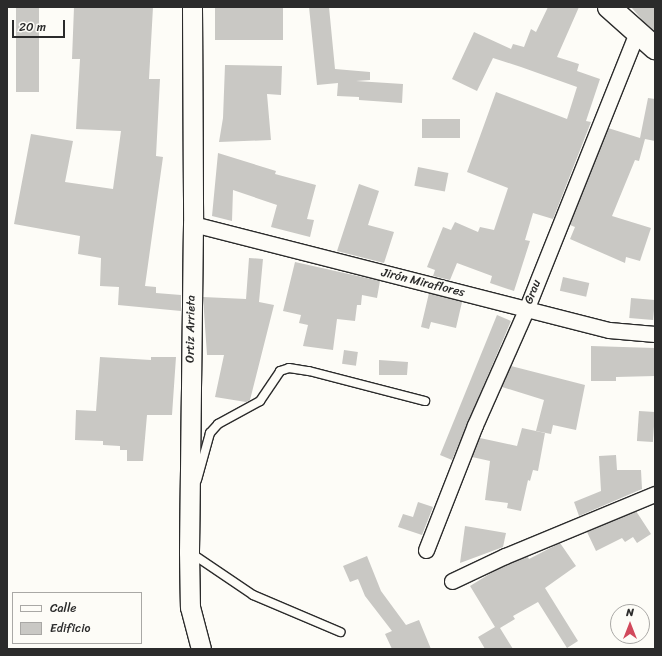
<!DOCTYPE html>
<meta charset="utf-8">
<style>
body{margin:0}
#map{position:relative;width:662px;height:656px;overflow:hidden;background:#fdfcf7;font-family:Sriracha,sans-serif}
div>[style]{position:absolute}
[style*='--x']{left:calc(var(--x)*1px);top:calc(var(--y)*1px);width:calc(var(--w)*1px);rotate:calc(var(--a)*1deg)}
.building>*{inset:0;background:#c9c8c4;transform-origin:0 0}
.roads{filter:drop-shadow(1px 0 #2b2b2b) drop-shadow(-1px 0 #2b2b2b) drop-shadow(0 1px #2b2b2b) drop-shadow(0 -1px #2b2b2b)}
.service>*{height:8px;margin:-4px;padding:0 4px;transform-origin:4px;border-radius:4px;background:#fdfcf7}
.minor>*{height:15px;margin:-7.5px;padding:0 7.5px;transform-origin:7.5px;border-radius:7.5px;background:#fdfcf7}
.tertiary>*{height:19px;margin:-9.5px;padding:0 9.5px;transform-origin:9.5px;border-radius:9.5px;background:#fdfcf7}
.secondary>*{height:22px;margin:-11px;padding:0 11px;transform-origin:11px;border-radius:11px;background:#fdfcf7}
span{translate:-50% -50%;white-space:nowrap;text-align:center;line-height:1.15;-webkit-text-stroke:3px #fdfcf7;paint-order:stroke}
.street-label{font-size:12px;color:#2b2b2b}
.frame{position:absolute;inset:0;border:8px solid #2b2b2b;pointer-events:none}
.legend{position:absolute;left:12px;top:592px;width:130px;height:52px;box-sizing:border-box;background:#fdfcf7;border:1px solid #a9a8a5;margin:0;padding:5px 7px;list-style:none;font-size:12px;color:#2b2b2b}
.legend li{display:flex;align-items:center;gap:8px;height:20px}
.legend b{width:20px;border:1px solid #a9a8a5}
.north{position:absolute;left:610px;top:604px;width:40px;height:40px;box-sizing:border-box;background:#fdfcf7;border:1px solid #a9a8a5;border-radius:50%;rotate:0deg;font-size:11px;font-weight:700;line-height:16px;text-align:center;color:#2b2b2b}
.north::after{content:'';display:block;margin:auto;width:14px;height:18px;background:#d1495b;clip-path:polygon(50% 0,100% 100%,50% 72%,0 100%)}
.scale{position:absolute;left:12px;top:20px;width:53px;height:18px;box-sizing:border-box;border:2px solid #2b2b2b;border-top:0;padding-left:5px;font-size:12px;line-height:14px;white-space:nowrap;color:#2b2b2b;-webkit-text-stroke:3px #fdfcf7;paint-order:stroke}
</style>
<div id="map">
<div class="building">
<div style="left:16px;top:7px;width:23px;height:85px"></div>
<div style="clip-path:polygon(74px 7px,153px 7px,149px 79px,160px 79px,156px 156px,163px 157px,145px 286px,156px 287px,156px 293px,181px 295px,181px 311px,118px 305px,119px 287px,100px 286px,101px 258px,78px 254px,80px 236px,14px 224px,31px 134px,73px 141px,65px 182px,113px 189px,121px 131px,76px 129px,80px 59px,72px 59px)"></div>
<div style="left:215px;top:7px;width:68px;height:33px"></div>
<div style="clip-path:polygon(309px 7px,329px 7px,335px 69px,370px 72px,370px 80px,356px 81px,403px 84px,402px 103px,359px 100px,359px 97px,337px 96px,338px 83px,317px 85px)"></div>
<div style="clip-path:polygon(548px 7px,579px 7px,557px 57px,579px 64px,577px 71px,600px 79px,586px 121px,591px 122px,553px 219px,533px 213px,525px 240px,530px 241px,514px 291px,490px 283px,492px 276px,457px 263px,450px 280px,433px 276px,435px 270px,427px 267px,443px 227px,451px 230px,455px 222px,478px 232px,480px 227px,494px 230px,508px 188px,467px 172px,496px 92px,567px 119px,577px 87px,521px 67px,493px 58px,477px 91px,452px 79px,474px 32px,511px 49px,513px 44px,524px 47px,531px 29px,536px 32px)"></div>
<div style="clip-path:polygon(631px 7px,655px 7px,655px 31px,644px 22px)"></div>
<div style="clip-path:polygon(225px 65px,282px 66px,281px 95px,267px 94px,271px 140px,219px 142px,223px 118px)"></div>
<div style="clip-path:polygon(648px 98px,655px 99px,655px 141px,645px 139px,639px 161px,635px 160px,612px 216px,651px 228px,640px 261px,626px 257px,625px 263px,570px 239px,575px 227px,570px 225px,608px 128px,640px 138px)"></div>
<div style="left:422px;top:119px;width:38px;height:19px"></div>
<div style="clip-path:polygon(218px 153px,276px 171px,275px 174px,316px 185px,307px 219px,314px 220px,310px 237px,271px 227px,277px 205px,233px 190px,232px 221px,212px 216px)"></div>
<div style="left:418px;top:167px;width:31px;height:19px;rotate:11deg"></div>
<div style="clip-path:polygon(359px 184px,379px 191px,368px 225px,394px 232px,384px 263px,337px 251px)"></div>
<div style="clip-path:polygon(249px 258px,263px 259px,259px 302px,274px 305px,250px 400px,246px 402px,215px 397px,224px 355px,207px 355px,203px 297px,246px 299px)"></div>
<div style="clip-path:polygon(295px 262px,380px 281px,377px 298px,362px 295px,361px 305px,357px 305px,355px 321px,337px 319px,333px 350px,303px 346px,308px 325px,299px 323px,301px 315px,283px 311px)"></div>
<div style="left:563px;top:277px;width:27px;height:14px;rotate:13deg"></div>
<div style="clip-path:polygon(429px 293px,462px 302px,456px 328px,431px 322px,429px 329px,421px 327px)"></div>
<div style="left:631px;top:298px;width:24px;height:20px;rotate:5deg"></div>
<div style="clip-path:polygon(497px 315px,511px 321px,452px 460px,440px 455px)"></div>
<div style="clip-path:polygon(591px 346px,655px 348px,655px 376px,616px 377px,616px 381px,591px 381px)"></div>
<div style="left:344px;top:350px;width:14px;height:14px;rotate:8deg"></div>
<div style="clip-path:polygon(100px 357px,151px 360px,151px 357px,176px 357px,172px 415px,147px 415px,143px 461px,127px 461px,127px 450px,120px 450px,120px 446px,103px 445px,103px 441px,75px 440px,76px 410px,96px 411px)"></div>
<div style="clip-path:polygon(379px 360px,408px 362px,407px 375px,379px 375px)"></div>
<div style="clip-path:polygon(511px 366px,585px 385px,576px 430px,553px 425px,551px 434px,536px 431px,544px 400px,502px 387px)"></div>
<div style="left:639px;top:411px;width:16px;height:30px;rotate:4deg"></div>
<div style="clip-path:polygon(522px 428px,545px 433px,538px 471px,533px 470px,530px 481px,528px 480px,521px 511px,507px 508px,508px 503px,485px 500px,490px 461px,472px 457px,480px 438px,517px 446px)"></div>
<div style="clip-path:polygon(616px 455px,617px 470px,641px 470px,642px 489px,579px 516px,574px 502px,601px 491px,599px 456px)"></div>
<div style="clip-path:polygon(418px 502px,433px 507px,422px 535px,398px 527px,403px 514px,413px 517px)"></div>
<div style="clip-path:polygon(636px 511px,651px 534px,637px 543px,633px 537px,625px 542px,622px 538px,596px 551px,587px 532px)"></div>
<div style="clip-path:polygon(465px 526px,506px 533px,503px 547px,460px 563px)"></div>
<div style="clip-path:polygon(560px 543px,576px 566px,545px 588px,578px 641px,567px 648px,538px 602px,513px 616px,515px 619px,500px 628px,513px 649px,485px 649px,478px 637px,495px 627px,470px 586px,496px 570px,527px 556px,529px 559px)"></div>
<div style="clip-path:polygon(367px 556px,381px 591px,406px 625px,419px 620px,431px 649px,392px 649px,385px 634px,392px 631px,365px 596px,358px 579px,350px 582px,343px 566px)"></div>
</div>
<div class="roads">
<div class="service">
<div style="--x:197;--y:480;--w:49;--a:-74.5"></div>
<div style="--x:210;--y:433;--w:12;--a:-48"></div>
<div style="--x:218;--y:424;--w:48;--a:-28.7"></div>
<div style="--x:260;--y:401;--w:36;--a:-56"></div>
<div style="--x:280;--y:371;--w:9;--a:-18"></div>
<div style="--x:289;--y:368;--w:20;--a:9"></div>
<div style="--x:309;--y:371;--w:120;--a:14.5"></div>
<div style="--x:191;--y:553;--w:75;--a:34.1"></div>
<div style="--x:253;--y:595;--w:95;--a:23"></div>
</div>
<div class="minor">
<div style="--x:193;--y:224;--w:429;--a:14.3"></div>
<div style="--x:609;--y:330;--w:46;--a:5"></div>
<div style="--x:426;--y:550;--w:134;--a:-68.6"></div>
<div style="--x:475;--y:425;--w:126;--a:-66.1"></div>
<div style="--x:526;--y:310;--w:299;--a:-68.2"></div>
<div style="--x:452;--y:581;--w:59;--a:-25.3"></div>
<div style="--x:505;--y:556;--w:162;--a:-22.5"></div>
</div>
<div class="tertiary">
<div style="--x:192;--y:7;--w:217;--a:89.7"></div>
<div style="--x:193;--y:224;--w:328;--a:90.7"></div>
<div style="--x:189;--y:552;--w:55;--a:89"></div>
<div style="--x:190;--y:607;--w:43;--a:75.3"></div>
</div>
<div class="secondary">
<div style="--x:609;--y:7;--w:62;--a:41.7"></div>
</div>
</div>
<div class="street-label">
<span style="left:423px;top:283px;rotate:14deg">Jirón Miraflores</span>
<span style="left:533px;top:292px;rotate:-68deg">Grau</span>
<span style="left:191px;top:329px;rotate:-89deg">Ortiz Arrieta</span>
</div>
<div class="frame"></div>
<ul class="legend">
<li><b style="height:5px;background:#fdfcf7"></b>Calle</li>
<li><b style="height:11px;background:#c9c8c4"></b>Edificio</li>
</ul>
<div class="north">N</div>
<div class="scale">20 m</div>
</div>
